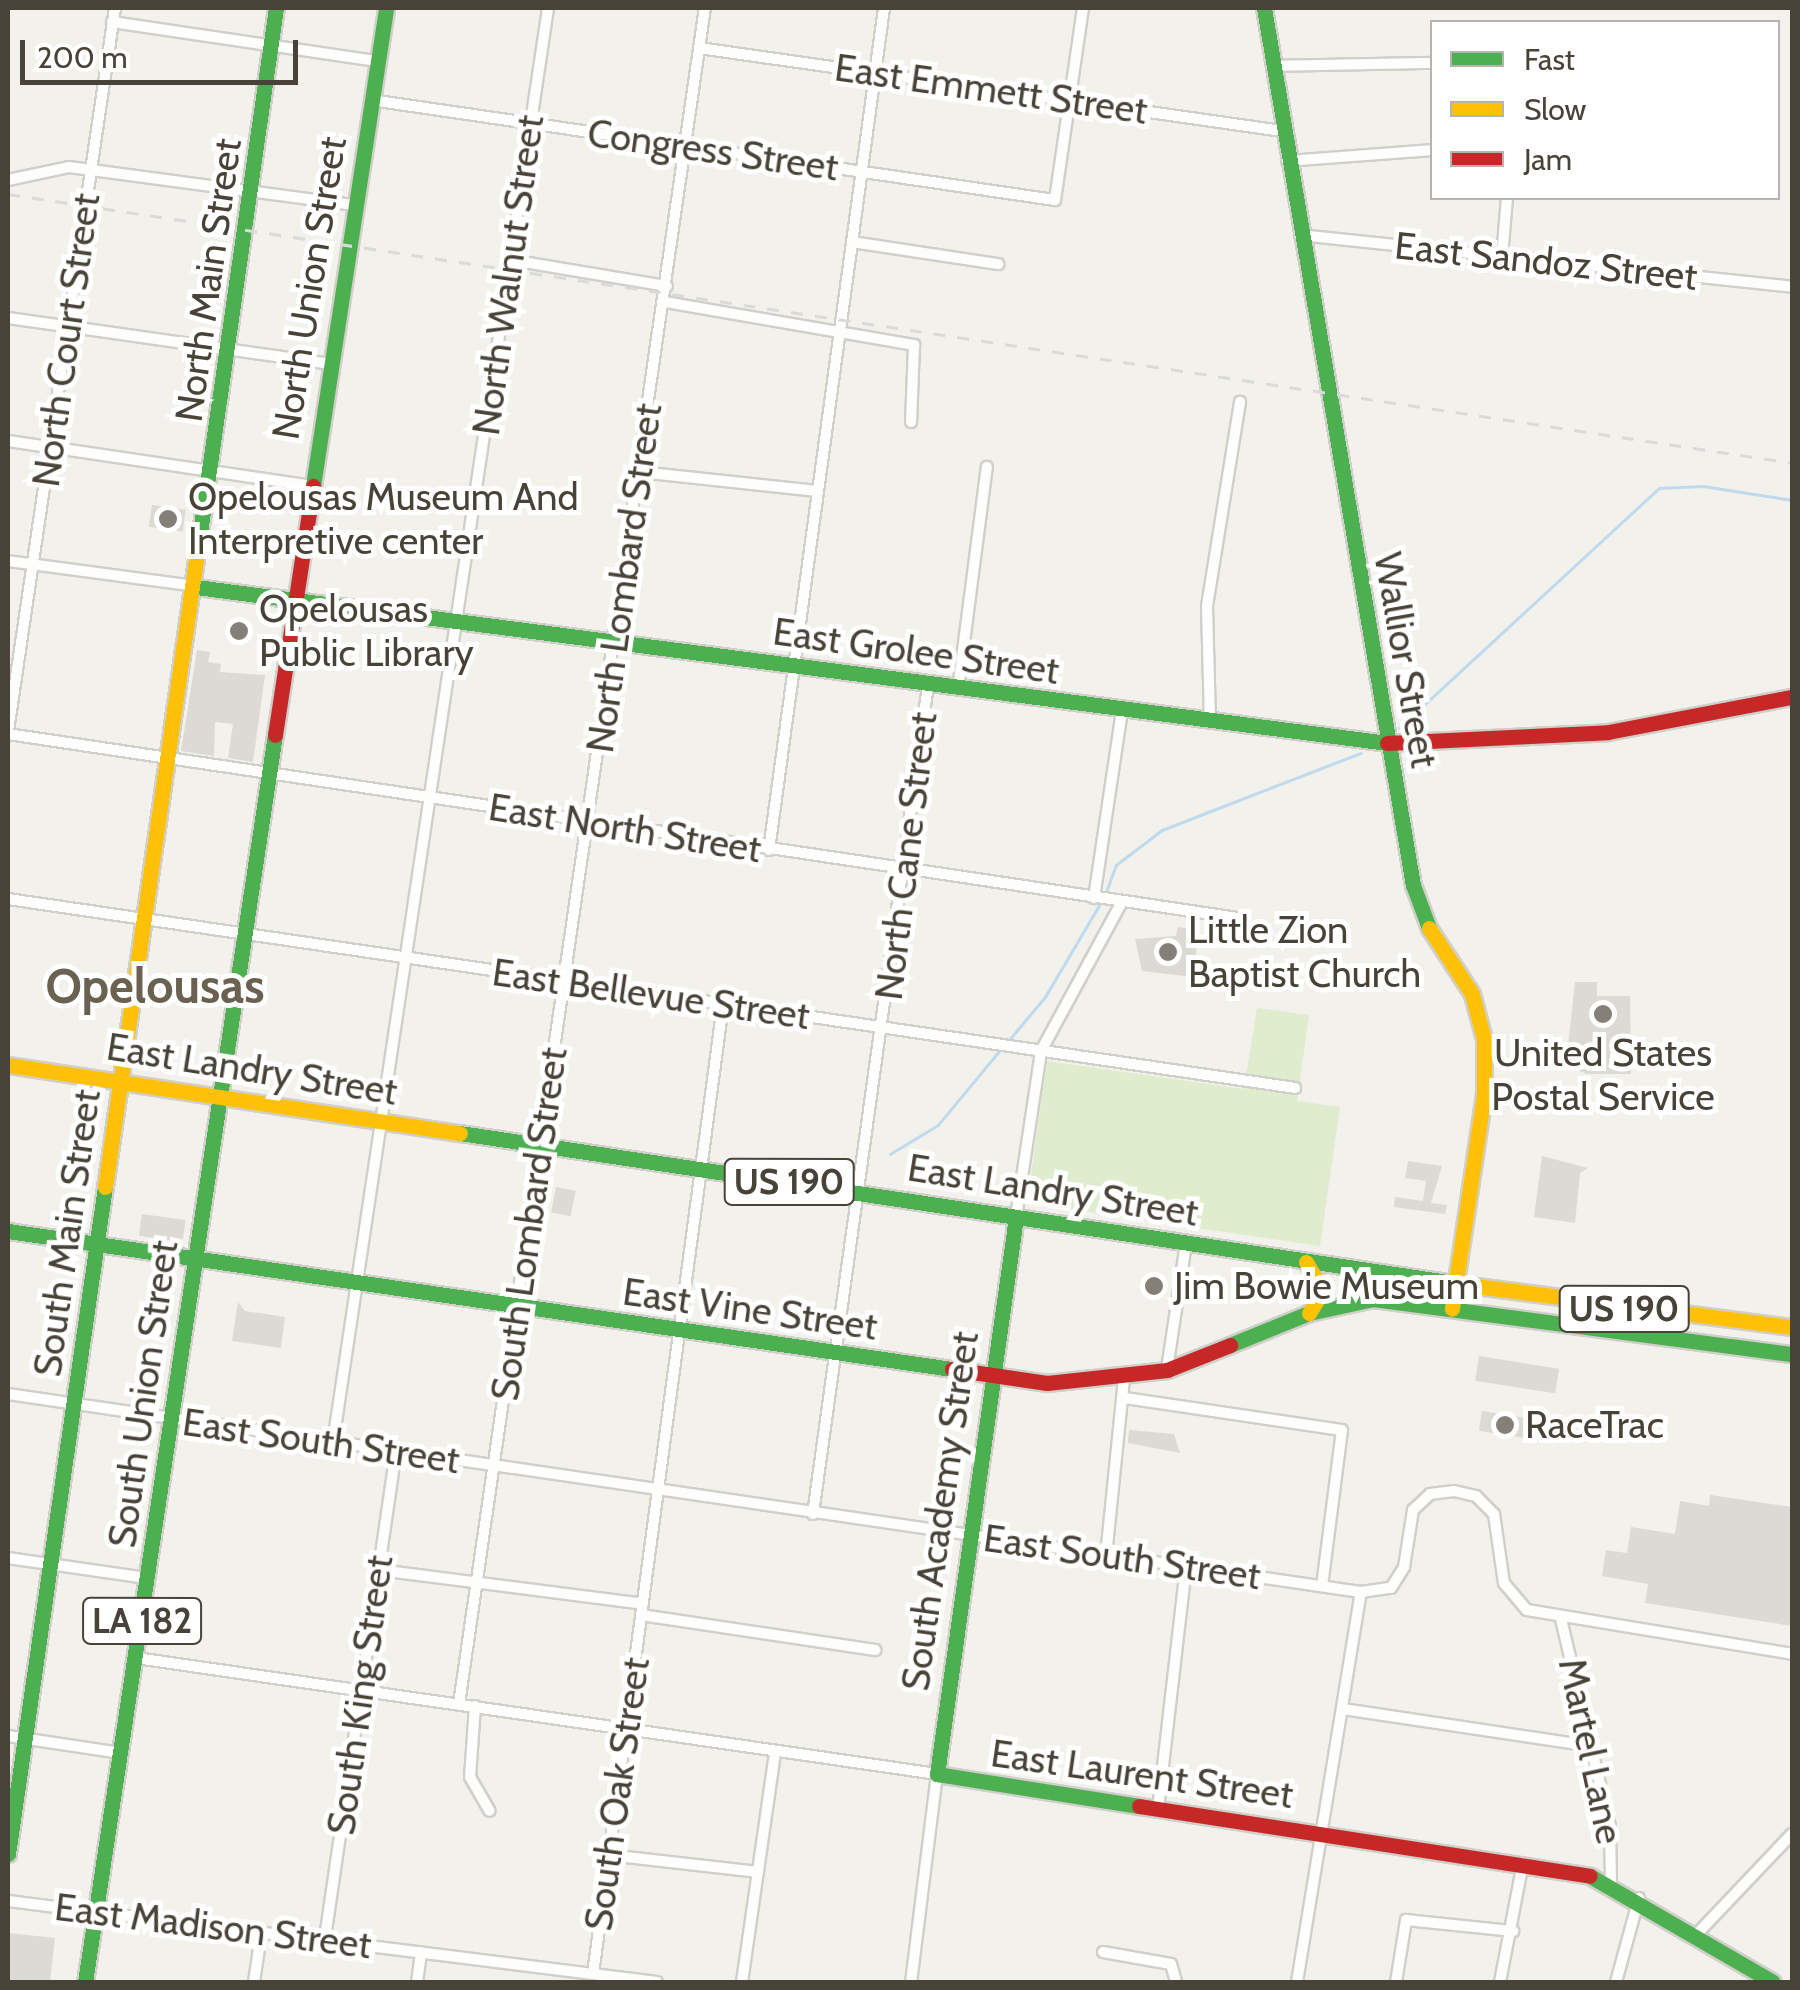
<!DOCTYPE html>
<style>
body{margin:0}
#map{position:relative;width:1800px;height:1990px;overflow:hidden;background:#f2f1ec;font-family:Cabin,sans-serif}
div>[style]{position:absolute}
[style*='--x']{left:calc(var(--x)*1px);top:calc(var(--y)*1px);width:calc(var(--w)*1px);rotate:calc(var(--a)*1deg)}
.green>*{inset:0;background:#dfecce}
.stream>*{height:2.5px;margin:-1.25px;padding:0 1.25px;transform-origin:1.25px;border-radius:1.25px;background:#c0daed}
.building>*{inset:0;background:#dcdad5;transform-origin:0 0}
.roads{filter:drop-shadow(2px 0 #d0cfca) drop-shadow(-2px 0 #d0cfca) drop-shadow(0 2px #d0cfca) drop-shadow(0 -2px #d0cfca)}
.street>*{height:10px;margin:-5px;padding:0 5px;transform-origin:5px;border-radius:5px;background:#fdfdfc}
.fast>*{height:15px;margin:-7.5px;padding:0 7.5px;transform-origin:7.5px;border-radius:7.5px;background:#4caf50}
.slow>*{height:15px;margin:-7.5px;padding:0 7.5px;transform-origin:7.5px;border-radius:7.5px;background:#ffc107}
.jam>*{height:15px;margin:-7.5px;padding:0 7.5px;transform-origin:7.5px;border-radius:7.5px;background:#c62828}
.rail>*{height:2.5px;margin-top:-1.25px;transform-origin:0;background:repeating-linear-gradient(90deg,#dadad9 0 12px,transparent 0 24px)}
.dots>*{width:28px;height:28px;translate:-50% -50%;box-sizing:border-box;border:5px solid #fff;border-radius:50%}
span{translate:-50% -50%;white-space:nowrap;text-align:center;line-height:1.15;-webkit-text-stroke:10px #fff;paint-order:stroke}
.shield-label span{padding:2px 8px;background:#fff;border:2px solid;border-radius:8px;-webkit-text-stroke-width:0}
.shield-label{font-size:35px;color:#484339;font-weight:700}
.street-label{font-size:38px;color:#484339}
.poi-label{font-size:38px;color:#484339}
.left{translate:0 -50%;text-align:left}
.district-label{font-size:48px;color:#6b6150;font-weight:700}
.frame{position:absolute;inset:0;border:10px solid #484339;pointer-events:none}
.legend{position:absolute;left:1430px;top:20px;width:350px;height:180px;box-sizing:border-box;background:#fff;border:2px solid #b6b4b0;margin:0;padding:12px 18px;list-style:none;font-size:30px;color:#484339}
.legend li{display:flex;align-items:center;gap:20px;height:50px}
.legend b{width:50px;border:2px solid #b6b4b0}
.scale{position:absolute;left:20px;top:40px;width:278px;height:45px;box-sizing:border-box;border:5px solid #484339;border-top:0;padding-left:12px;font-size:30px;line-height:35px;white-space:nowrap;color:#484339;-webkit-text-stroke:8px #fff;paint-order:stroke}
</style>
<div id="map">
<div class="green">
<div style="clip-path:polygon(1257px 1008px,1309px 1015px,1297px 1101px,1340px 1107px,1320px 1246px,1027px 1203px,1047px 1061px,1244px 1089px)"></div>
</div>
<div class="stream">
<div style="--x:1399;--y:728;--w:354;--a:-42.7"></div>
<div style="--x:1659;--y:488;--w:44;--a:-2.6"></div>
<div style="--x:1703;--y:486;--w:90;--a:8.9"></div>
<div style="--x:1105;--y:895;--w:32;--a:-70"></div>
<div style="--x:1116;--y:865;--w:58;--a:-37.3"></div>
<div style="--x:1162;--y:830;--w:213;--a:-21.2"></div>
<div style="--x:1009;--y:1040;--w:56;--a:-50.1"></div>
<div style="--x:1045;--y:997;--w:110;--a:-59.5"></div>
<div style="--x:890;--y:1154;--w:56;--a:-31.1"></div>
<div style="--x:938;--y:1125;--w:97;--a:-50.4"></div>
</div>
<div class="building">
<div style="left:152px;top:505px;width:34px;height:22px;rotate:8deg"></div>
<div style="clip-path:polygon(197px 650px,210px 652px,208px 662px,221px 664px,220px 672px,265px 675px,253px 762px,228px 758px,233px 724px,215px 722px,214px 756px,181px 751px)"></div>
<div style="clip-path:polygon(1178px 927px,1199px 930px,1193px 977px,1142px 971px,1135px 939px,1176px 936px)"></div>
<div style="clip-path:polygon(1575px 982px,1597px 982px,1597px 996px,1630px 996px,1631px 1074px,1587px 1074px,1566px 1065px)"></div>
<div style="clip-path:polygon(1542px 1156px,1588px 1168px,1580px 1173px,1575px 1223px,1534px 1217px)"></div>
<div style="clip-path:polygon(1408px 1161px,1442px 1166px,1431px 1203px,1447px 1205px,1445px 1214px,1394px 1207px,1395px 1197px,1423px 1201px,1426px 1181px,1405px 1178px)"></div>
<div style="left:556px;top:1187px;width:20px;height:26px;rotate:11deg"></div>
<div style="left:142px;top:1214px;width:44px;height:22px;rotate:8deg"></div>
<div style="clip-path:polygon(238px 1302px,245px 1311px,285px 1317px,281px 1348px,232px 1341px)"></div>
<div style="left:1479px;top:1356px;width:81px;height:25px;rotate:9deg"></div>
<div style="left:1482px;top:1411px;width:51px;height:20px;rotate:9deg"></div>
<div style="clip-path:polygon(1129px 1430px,1174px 1434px,1180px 1453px,1128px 1443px)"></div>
<div style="clip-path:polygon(1710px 1495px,1792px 1507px,1792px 1626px,1645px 1603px,1648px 1584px,1602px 1576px,1606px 1550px,1627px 1553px,1631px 1527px,1675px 1534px,1680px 1501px,1709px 1506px)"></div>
<div style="clip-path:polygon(8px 1933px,55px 1938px,50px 1982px,8px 1982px)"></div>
</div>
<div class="roads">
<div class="street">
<div style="--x:112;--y:22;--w:268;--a:8.4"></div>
<div style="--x:699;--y:48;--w:589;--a:8.1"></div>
<div style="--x:1273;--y:66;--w:159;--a:-1.1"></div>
<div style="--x:371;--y:100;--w:691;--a:8.32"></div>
<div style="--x:1055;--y:200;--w:194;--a:-81.7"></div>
<div style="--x:1287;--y:161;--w:145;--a:-4.3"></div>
<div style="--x:8;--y:180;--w:62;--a:-12"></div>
<div style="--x:69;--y:167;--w:288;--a:7.6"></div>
<div style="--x:1300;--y:235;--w:495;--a:6"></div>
<div style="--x:852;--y:242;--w:148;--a:8.6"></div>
<div style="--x:1502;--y:257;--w:59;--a:-85.2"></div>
<div style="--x:511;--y:260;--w:158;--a:9.5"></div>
<div style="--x:665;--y:302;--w:253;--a:9.8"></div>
<div style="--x:914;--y:345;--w:77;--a:92.2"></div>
<div style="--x:8;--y:318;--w:325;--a:8.1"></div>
<div style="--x:8;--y:441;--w:306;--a:8.4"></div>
<div style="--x:640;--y:472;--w:178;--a:6.1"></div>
<div style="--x:8;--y:561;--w:189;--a:7.6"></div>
<div style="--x:958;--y:689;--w:224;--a:-82.6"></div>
<div style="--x:1210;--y:721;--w:115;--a:-91.5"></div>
<div style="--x:1207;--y:606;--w:207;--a:-80.8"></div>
<div style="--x:8;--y:731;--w:731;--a:-81.58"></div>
<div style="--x:8;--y:734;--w:1250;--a:8.51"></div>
<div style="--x:769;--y:850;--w:850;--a:-82.22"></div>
<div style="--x:1094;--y:898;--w:189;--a:-81.5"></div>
<div style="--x:8;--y:899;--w:1301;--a:8.35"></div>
<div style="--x:1016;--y:1217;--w:168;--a:-81.4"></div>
<div style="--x:1041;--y:1051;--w:170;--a:-61.5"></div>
<div style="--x:1167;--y:1369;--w:127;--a:-81.4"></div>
<div style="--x:8;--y:1394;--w:1367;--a:8.33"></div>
<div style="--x:1361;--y:1592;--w:30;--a:-8"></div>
<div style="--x:1391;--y:1588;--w:25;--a:-58"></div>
<div style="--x:1404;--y:1567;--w:58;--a:-81"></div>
<div style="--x:1413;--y:1510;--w:23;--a:-43"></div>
<div style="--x:1430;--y:1494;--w:24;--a:-7"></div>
<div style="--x:1454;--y:1491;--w:23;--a:13"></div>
<div style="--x:1476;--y:1496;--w:25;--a:45"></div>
<div style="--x:1494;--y:1514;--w:70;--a:81.8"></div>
<div style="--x:1504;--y:1583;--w:35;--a:50"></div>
<div style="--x:1527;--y:1610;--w:269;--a:9.4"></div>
<div style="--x:1125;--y:1398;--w:219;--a:8.4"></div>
<div style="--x:1342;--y:1430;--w:157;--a:97.3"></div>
<div style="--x:333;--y:1442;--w:1450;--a:-81.47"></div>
<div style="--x:813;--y:1514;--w:837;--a:-82.1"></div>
<div style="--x:1106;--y:1556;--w:179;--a:-84.2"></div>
<div style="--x:8;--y:1558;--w:140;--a:8.2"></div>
<div style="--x:379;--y:1570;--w:266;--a:7.3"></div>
<div style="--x:641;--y:1615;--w:237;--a:8.5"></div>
<div style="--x:1561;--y:1619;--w:213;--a:76.7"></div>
<div style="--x:1610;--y:1826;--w:58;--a:89"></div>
<div style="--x:136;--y:1658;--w:809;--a:8.24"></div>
<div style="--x:937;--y:1774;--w:210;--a:97.1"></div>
<div style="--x:459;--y:1704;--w:1714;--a:-81.75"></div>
<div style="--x:475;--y:1706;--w:71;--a:94"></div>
<div style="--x:470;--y:1777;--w:39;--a:60"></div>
<div style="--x:1343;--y:1709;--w:251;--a:8.5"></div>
<div style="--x:8;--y:1736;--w:114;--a:8.6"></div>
<div style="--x:1158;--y:1809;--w:244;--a:-83.4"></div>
<div style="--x:609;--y:1855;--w:150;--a:6.5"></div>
<div style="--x:8;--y:1901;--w:654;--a:7.11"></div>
<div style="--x:1697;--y:1934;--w:138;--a:-46.5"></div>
<div style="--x:325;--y:1938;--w:491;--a:-81.7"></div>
<div style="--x:1103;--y:1952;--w:69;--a:10"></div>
<div style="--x:1171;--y:1964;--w:19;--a:74"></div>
<div style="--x:593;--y:1974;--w:978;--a:-82.36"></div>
<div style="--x:254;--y:1982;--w:48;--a:-81.5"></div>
<div style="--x:417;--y:1982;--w:30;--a:-82"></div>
<div style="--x:742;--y:1982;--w:232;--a:-81.8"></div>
<div style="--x:1297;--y:1982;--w:395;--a:-80.7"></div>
<div style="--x:1396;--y:1982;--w:63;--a:-80.8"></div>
<div style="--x:1406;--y:1920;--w:108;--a:5.9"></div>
<div style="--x:1500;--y:1982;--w:121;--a:-79.1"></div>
<div style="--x:1616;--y:1982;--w:87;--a:-74.7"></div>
</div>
<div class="fast">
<div style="--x:1264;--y:8;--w:890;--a:80.36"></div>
<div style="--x:1413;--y:885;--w:46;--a:69.6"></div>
<div style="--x:313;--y:486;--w:484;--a:-81.3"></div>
<div style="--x:199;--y:539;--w:537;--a:-81.75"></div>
<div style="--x:196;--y:587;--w:1201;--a:7.46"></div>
<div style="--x:460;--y:1133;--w:1019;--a:8.58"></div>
<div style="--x:1016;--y:1217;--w:563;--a:98.07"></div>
<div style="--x:937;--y:1774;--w:205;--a:9"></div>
<div style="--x:8;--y:1231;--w:954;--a:8.32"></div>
<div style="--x:1230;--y:1345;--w:85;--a:-22.1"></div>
<div style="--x:1309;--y:1313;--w:66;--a:-12.3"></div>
<div style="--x:1373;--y:1299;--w:423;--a:7.5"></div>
<div style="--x:8;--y:1854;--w:674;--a:-81.73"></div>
<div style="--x:1590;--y:1876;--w:211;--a:30.1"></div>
<div style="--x:85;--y:1982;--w:1261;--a:-81.34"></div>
</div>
<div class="slow">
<div style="--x:1429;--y:928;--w:79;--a:56.9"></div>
<div style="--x:1472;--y:994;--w:47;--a:75.1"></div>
<div style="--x:1484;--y:1039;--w:55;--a:90"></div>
<div style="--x:1484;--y:1094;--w:217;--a:98.5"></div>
<div style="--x:8;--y:1065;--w:457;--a:8.6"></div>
<div style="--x:105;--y:1187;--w:655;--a:-81.75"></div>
<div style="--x:1306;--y:1262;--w:33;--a:59"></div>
<div style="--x:1323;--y:1290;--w:27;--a:121"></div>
<div style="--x:1468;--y:1285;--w:327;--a:7.4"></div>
</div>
<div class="jam">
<div style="--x:275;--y:735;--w:252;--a:-81.3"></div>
<div style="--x:1387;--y:743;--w:221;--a:-2.8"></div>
<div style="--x:1608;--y:732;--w:187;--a:-10.8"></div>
<div style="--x:952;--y:1369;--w:96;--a:8.4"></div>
<div style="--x:1047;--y:1383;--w:121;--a:-6.2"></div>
<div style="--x:1167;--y:1370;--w:68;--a:-21.6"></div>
<div style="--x:1139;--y:1806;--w:456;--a:8.8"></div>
</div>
</div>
<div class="rail">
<div style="--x:8;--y:194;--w:1804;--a:8.57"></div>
</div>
<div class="dots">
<div style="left:168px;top:519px;background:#848078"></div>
<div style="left:239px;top:631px;background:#848078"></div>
<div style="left:1168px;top:952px;background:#848078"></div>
<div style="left:1603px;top:1014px;background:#848078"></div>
<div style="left:1154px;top:1286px;background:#848078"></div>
<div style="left:1505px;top:1425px;background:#848078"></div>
</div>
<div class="shield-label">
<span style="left:789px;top:1182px">US 190</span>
<span style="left:1624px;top:1309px">US 190</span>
<span style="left:142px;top:1621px">LA 182</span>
</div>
<div class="street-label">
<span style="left:991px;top:89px;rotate:8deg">East Emmett Street</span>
<span style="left:713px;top:150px;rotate:8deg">Congress Street</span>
<span style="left:1546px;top:261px;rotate:6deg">East Sandoz Street</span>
<span style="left:508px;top:275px;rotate:-82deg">North Walnut Street</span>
<span style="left:208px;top:280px;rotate:-82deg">North Main Street</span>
<span style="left:309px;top:288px;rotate:-81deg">North Union Street</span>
<span style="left:66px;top:340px;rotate:-82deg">North Court Street</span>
<span style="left:624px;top:578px;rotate:-82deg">North Lombard Street</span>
<span style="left:916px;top:651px;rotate:8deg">East Grolee Street</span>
<span style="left:1406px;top:660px;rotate:80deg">Wallior Street</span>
<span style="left:625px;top:828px;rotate:9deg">East North Street</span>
<span style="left:906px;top:856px;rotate:-83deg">North Cane Street</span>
<span style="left:651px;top:994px;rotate:8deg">East Bellevue Street</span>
<span style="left:252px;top:1069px;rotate:9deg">East Landry Street</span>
<span style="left:1053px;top:1190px;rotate:9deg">East Landry Street</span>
<span style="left:529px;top:1224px;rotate:-82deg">South Lombard Street</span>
<span style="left:67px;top:1233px;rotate:-82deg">South Main Street</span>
<span style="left:750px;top:1309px;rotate:8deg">East Vine Street</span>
<span style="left:143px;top:1394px;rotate:-82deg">South Union Street</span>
<span style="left:321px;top:1441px;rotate:8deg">East South Street</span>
<span style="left:940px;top:1511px;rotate:-82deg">South Academy Street</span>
<span style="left:1122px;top:1557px;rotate:8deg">East South Street</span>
<span style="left:360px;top:1695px;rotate:-82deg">South King Street</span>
<span style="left:1591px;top:1751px;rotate:78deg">Martel Lane</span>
<span style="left:1142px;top:1774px;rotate:8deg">East Laurent Street</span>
<span style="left:617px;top:1794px;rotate:-82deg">South Oak Street</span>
<span style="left:213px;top:1926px;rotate:7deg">East Madison Street</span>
</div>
<div class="poi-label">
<span class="left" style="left:188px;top:519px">Opelousas Museum And<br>Interpretive center</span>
<span class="left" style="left:259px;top:631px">Opelousas<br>Public Library</span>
<span class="left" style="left:1188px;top:952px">Little Zion<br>Baptist Church</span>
<span style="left:1603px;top:1075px">United States<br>Postal Service</span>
<span class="left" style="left:1174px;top:1286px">Jim Bowie Museum</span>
<span class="left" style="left:1525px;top:1425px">RaceTrac</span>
</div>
<div class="district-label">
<span style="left:155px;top:987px">Opelousas</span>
</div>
<div class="frame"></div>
<ul class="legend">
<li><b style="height:12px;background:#4caf50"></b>Fast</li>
<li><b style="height:12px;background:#ffc107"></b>Slow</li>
<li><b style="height:12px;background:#c62828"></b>Jam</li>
</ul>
<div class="scale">200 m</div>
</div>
